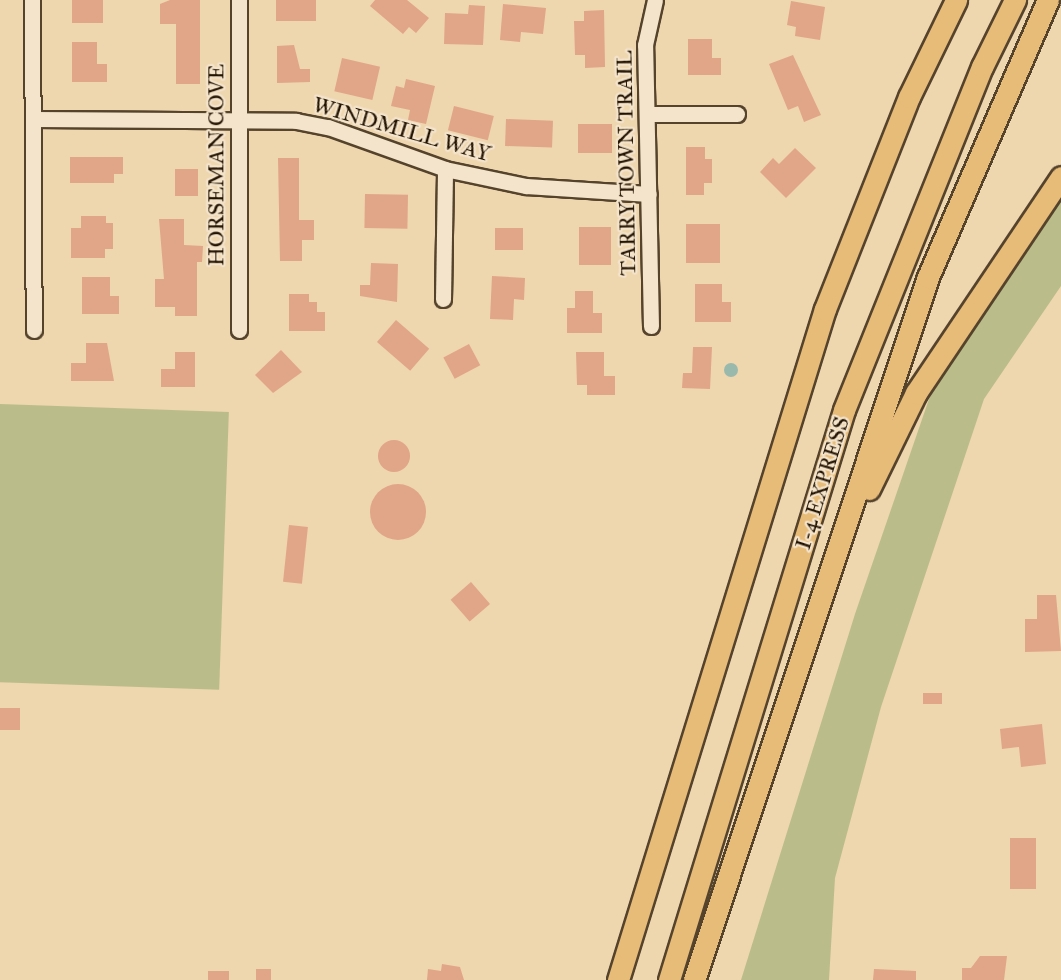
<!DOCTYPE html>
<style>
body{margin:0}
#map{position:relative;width:1061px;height:980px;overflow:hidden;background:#eed6af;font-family:"IM FELL Great Primer",serif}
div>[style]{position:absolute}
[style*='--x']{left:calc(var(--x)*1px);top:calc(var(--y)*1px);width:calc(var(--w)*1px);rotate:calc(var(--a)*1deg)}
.green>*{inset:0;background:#babd8a;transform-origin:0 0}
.water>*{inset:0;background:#99b9ad}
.round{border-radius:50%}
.building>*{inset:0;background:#e1a588;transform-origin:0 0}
.roads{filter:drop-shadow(2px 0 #55432c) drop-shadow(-2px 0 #55432c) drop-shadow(0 2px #55432c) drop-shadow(0 -2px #55432c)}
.minor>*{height:15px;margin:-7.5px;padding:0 7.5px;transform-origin:7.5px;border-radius:7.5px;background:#f4e4cb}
.highway>*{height:21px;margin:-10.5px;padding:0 10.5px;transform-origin:10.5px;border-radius:10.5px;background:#e7bb78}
span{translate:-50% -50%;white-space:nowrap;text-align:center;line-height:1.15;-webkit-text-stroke:4.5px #f4e4cb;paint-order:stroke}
.street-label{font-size:22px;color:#221200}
</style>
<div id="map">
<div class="green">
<div style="clip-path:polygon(1061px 189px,1061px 286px,984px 399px,881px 707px,835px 878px,829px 980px,741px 980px,855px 614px,939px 370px)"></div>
<div style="left:0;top:404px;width:229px;height:278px;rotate:2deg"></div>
</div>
<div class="water">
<div class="round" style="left:724px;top:363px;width:14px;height:14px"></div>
</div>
<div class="building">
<div style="left:72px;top:0;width:31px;height:23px"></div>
<div style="clip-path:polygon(170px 0,200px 0,200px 84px,176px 84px,176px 24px,160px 24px,160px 4px)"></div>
<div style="left:276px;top:0;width:40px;height:21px"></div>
<div style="clip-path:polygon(375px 0,407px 0,429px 18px,416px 33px,409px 27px,403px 34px,370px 6px)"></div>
<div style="clip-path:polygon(791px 1px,825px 7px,820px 40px,795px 36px,796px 27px,787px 25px)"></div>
<div style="clip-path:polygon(503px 4px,546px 8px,543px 34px,521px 32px,520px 42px,500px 40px)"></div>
<div style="clip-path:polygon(469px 5px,485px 6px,483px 45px,444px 44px,445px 13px,468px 14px)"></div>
<div style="clip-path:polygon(604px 10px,605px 67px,585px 68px,585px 55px,575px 55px,574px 21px,584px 21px,584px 11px)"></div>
<div style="clip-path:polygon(688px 39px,712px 39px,712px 58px,721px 58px,721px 75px,688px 75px)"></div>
<div style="clip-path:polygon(72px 42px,97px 42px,97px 64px,107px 64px,107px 82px,72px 82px)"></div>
<div style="clip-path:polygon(294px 45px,300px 69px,310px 69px,310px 82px,277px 83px,277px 46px)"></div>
<div style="clip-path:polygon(793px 55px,821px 115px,804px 122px,798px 106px,788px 110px,769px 64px)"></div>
<div style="left:342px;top:58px;width:39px;height:34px;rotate:13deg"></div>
<div style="clip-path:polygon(406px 79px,435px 86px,426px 124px,408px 120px,410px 110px,391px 106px,396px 86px,404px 88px)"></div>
<div style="left:454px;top:106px;width:41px;height:25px;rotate:14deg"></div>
<div style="left:506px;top:119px;width:47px;height:27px;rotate:2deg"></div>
<div style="left:612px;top:124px;width:29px;height:34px;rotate:90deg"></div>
<div style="clip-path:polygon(686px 147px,705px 147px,705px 159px,712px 159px,712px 183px,704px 183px,704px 195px,686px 195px)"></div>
<div style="clip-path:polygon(795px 148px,816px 168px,786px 198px,760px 172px,773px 158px,779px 164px)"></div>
<div style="clip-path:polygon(70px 157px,123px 157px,123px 174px,114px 174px,114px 183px,70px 183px)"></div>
<div style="clip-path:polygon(278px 158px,299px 158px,299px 220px,314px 220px,314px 240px,302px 240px,302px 261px,280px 261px)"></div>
<div style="left:175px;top:169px;width:23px;height:27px"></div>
<div style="left:365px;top:194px;width:43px;height:34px;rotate:1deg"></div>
<div style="clip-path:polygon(81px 216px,106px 216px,106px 223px,113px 223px,113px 249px,105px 249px,105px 258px,71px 258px,71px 228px,81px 228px)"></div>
<div style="clip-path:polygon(159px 219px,184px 219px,184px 245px,203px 246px,202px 262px,197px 262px,197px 316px,175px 316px,175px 307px,155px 307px,155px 279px,164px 279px)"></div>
<div style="left:686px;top:224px;width:34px;height:39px"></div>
<div style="left:579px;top:227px;width:32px;height:38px"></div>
<div style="left:495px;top:228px;width:28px;height:22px"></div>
<div style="clip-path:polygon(371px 263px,398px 264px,397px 302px,360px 296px,360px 285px,370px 285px)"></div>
<div style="clip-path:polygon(492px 276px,525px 278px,524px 300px,514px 299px,513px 320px,490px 319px)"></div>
<div style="clip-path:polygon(82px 277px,110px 277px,110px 296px,119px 296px,119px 314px,82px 314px)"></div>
<div style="clip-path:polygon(695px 284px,722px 284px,722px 302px,731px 302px,731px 322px,695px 322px)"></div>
<div style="clip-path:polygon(575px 291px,593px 291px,593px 313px,602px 313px,602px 333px,567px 333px,567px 308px,575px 308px)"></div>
<div style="clip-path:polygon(289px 294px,309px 294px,309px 302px,317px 302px,317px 312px,325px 312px,325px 331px,289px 331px)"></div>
<div style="left:396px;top:320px;width:44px;height:29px;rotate:41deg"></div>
<div style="clip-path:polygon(86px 343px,107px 343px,114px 381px,71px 381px,71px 363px,86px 363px)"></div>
<div style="left:469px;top:344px;width:24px;height:29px;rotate:62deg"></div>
<div style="clip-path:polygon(693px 347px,712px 347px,710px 389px,682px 388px,683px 373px,692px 373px)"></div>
<div style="clip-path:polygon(281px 350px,302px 372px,273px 393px,255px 375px)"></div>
<div style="clip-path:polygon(175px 352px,195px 352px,195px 387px,161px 387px,161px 369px,175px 369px)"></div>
<div style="clip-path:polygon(576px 352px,604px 352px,604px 376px,615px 376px,615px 395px,587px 395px,587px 385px,577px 385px)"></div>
<div class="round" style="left:378px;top:440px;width:32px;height:32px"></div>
<div class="round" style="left:370px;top:484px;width:56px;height:56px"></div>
<div style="left:289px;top:525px;width:19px;height:57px;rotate:6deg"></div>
<div style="left:471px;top:582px;width:29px;height:27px;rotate:49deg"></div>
<div style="clip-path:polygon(1037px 595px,1056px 595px,1061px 651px,1025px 652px,1025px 619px,1037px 619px)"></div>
<div style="left:923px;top:693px;width:19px;height:11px"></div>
<div style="left:0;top:708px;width:20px;height:22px"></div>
<div style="clip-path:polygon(1042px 724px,1046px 764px,1021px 767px,1019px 747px,1002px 749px,1000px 729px)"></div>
<div style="left:1010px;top:838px;width:26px;height:51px"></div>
<div style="clip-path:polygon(980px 956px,1007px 956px,1004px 980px,962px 980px,962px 968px,971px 968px)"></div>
<div style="clip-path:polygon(442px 964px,460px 967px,464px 980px,427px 980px,428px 969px,441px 971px)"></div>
<div style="left:256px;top:969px;width:15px;height:11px"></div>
<div style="clip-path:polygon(874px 969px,916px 971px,916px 980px,873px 980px)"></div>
<div style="left:208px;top:971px;width:21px;height:9px"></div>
</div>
<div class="roads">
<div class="minor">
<div style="--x:32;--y:0;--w:330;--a:89.7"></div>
<div style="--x:239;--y:0;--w:330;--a:90"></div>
<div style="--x:647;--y:114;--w:90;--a:0"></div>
<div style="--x:34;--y:119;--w:262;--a:0.4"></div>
<div style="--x:296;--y:121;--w:33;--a:11"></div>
<div style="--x:328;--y:127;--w:124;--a:19.7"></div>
<div style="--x:445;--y:169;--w:83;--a:11.9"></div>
<div style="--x:526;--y:186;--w:123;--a:3.7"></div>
<div style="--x:443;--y:299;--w:130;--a:-89.1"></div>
<div style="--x:651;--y:326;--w:281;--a:-91.2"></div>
<div style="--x:645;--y:45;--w:46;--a:-77.5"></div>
</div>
<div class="highway">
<div style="--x:869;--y:489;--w:107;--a:-63.9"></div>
<div style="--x:916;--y:393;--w:260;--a:-56.1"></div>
<div style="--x:618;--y:980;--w:702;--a:-72.86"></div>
<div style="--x:825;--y:309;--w:228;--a:-68.4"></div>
<div style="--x:909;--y:97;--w:108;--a:-64.1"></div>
<div style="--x:669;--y:980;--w:596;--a:-72.93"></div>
<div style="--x:844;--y:410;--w:370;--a:-68.1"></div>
<div style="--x:982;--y:67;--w:75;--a:-63.8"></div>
<div style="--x:694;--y:980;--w:741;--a:-71.59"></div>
<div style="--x:928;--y:277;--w:302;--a:-66.6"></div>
</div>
</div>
<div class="street-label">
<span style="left:402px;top:129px;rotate:16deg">WINDMILL WAY</span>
<span style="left:626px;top:163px;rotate:-91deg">TARRY TOWN TRAIL</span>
<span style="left:216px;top:165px;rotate:-90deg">HORSEMAN COVE</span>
<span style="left:822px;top:483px;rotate:-73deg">I-4 EXPRESS</span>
</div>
</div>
